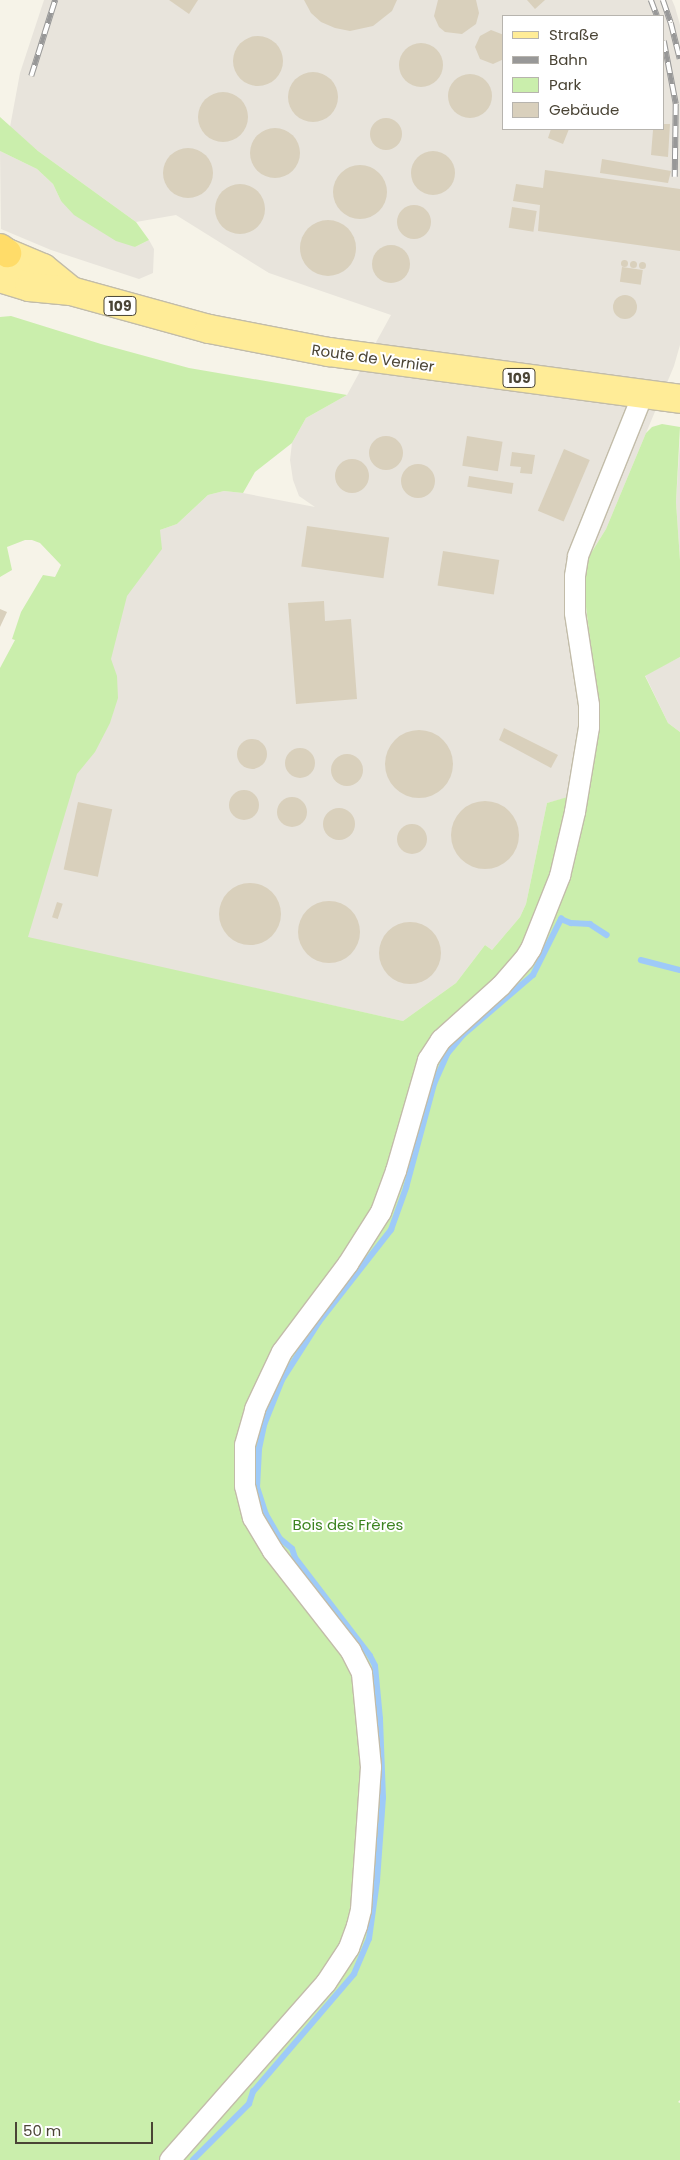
<!DOCTYPE html>
<meta charset="utf-8">
<style>
body{margin:0}
#map{position:relative;width:680px;height:2160px;overflow:hidden;background:#f6f3e8;font-family:Poppins,sans-serif}
div>[style]{position:absolute}
[style*='--x']{left:calc(var(--x)*1px);top:calc(var(--y)*1px);width:calc(var(--w)*1px);rotate:calc(var(--a)*1deg)}
.industrial>*{inset:0;background:#e8e4dc}
.green>*{inset:0;background:#caeeac}
.stream>*{height:5.5px;margin:-2.75px;padding:0 2.75px;transform-origin:2.75px;border-radius:2.75px;background:#9ecaf8}
.building>*{inset:0;background:#d9d0bc;transform-origin:0 0}
.round{border-radius:50%}
.roads{filter:drop-shadow(1px 0 #c2bca9) drop-shadow(-1px 0 #c2bca9) drop-shadow(0 1px #c2bca9) drop-shadow(0 -1px #c2bca9)}
.minor>*{height:20px;margin:-10px;padding:0 10px;transform-origin:10px;border-radius:10px;background:#fff}
.primary>*{height:28px;margin:-14px;padding:0 14px;transform-origin:14px;border-radius:14px;background:#ffec97}
.motorway>*{height:28px;margin:-14px;padding:0 14px;transform-origin:14px;border-radius:14px;background:#ffdc69}
.rail>*{height:5.5px;margin-top:-2.75px;transform-origin:0;background:repeating-linear-gradient(90deg,#fff 0 11px,#989898 0 22px);box-sizing:border-box;border-block:1px solid #989898}
span{translate:-50% -50%;white-space:nowrap;text-align:center;line-height:1.15;-webkit-text-stroke:4px #fff;paint-order:stroke}
.shield-label span{padding:1px 4px;background:#fff;border:1px solid;border-radius:4px;-webkit-text-stroke-width:0}
.shield-label{font-size:14px;color:#4a4435;font-weight:700}
.street-label{font-size:15px;color:#4a4435}
.park-label{font-size:15px;color:#3c8321}
.legend{position:absolute;left:502px;top:15px;width:162px;height:115px;box-sizing:border-box;background:#fff;border:1px solid #b7b4ae;margin:0;padding:6px 9px;list-style:none;font-size:15px;color:#4a4435}
.legend li{display:flex;align-items:center;gap:10px;height:25px}
.legend b{width:25px;border:1px solid #b7b4ae}
.scale{position:absolute;left:15px;top:2122px;width:138px;height:22px;box-sizing:border-box;border:2px solid #4a4435;border-top:0;padding-left:6px;font-size:15px;line-height:18px;white-space:nowrap;color:#4a4435;-webkit-text-stroke:4px #fff;paint-order:stroke}
</style>
<div id="map">
<div class="industrial">
<div style="clip-path:polygon(evenodd,44px 0,672px 0,675px 7px,680px 25px,680px 345px,674px 366px,606px 529px,588px 558px,597px 697px,588px 792px,547px 803px,526px 904px,520px 917px,492px 950px,485px 945px,456px 983px,403px 1021px,28px 938px,0 686px,62px 565px,177px 524px,208px 495px,224px 491px,243px 493px,315px 507px,299px 496px,293px 480px,290px 460px,292px 443px,306px 418px,347px 395px,391px 315px,269px 273px,176px 215px,136px 222px,38px 151px,10px 127px,20px 73px,44px 0,504px 16px,664px 16px,664px 129px,504px 129px,504px 16px)"></div>
<div style="clip-path:polygon(0 151px,37px 169px,53px 184px,61px 201px,135px 247px,149px 240px,154px 249px,153px 273px,139px 279px,51px 250px,1px 229px)"></div>
<div style="clip-path:polygon(680px 440px,680px 560px,676px 502px)"></div>
<div style="clip-path:polygon(680px 657px,680px 732px,668px 723px,645px 675px)"></div>
</div>
<div class="green">
<div style="clip-path:polygon(0 117px,38px 151px,136px 222px,149px 240px,135px 247px,116px 241px,74px 215px,61px 201px,53px 184px,37px 169px,0 151px)"></div>
<div style="clip-path:polygon(11px 316px,101px 344px,189px 368px,347px 395px,306px 418px,292px 443px,255px 472px,243px 493px,224px 491px,208px 495px,177px 524px,160px 530px,162px 549px,127px 596px,111px 659px,117px 676px,118px 698px,110px 723px,95px 752px,77px 774px,28px 937px,403px 1021px,456px 983px,485px 945px,492px 950px,520px 917px,526px 904px,547px 803px,588px 791px,597px 697px,584px 590px,588px 558px,606px 529px,646px 433px,652px 427px,662px 424px,680px 427px,676px 502px,680px 560px,680px 657px,645px 676px,668px 723px,680px 732px,680px 2100px,678px 2102px,680px 2103px,680px 2160px,0 2160px,0 668px,15px 640px,12px 639px,21px 612px,43px 575px,55px 577px,61px 565px,40px 543px,32px 540px,25px 540px,7px 547px,12px 570px,0 577px,0 317px)"></div>
</div>
<div class="stream">
<div style="--x:641;--y:960;--w:40;--a:14.4"></div>
<div style="--x:193;--y:2160;--w:79;--a:-45"></div>
<div style="--x:249;--y:2104;--w:13;--a:-72"></div>
<div style="--x:253;--y:2092;--w:155;--a:-49.4"></div>
<div style="--x:354;--y:1974;--w:38;--a:-67"></div>
<div style="--x:369;--y:1939;--w:59;--a:-82.1"></div>
<div style="--x:377;--y:1881;--w:83;--a:-85.9"></div>
<div style="--x:383;--y:1798;--w:79;--a:-92.2"></div>
<div style="--x:380;--y:1719;--w:53;--a:-95.4"></div>
<div style="--x:375;--y:1666;--w:11;--a:-117"></div>
<div style="--x:370;--y:1656;--w:123;--a:-127.4"></div>
<div style="--x:295;--y:1558;--w:9;--a:-108"></div>
<div style="--x:292;--y:1549;--w:16;--a:-140"></div>
<div style="--x:280;--y:1539;--w:28;--a:-120"></div>
<div style="--x:266;--y:1515;--w:28;--a:-108"></div>
<div style="--x:257;--y:1488;--w:39;--a:-87"></div>
<div style="--x:259;--y:1449;--w:25;--a:-78"></div>
<div style="--x:264;--y:1425;--w:48;--a:-68.2"></div>
<div style="--x:282;--y:1380;--w:69;--a:-57.5"></div>
<div style="--x:319;--y:1322;--w:117;--a:-52"></div>
<div style="--x:391;--y:1230;--w:45;--a:-70.3"></div>
<div style="--x:406;--y:1188;--w:108;--a:-74.9"></div>
<div style="--x:434;--y:1084;--w:34;--a:-66"></div>
<div style="--x:448;--y:1053;--w:23;--a:-50"></div>
<div style="--x:463;--y:1035;--w:92;--a:-40.6"></div>
<div style="--x:533;--y:975;--w:63;--a:-63.4"></div>
<div style="--x:561;--y:919;--w:11;--a:22"></div>
<div style="--x:571;--y:923;--w:19;--a:3"></div>
<div style="--x:590;--y:924;--w:20;--a:33"></div>
</div>
<div class="building">
<div style="clip-path:polygon(169px 0,198px 0,189px 14px)"></div>
<div style="clip-path:polygon(304px 0,397px 0,392px 11px,373px 26px,350px 31px,335px 28px,321px 22px,311px 13px)"></div>
<div style="clip-path:polygon(438px 0,476px 0,479px 13px,476px 24px,462px 34px,445px 32px,439px 27px,434px 16px)"></div>
<div style="clip-path:polygon(527px 0,545px 0,535px 9px)"></div>
<div style="clip-path:polygon(491px 30px,504px 35px,504px 59px,493px 64px,480px 59px,475px 47px,480px 36px)"></div>
<div class="round" style="left:233px;top:36px;width:50px;height:50px"></div>
<div class="round" style="left:399px;top:43px;width:44px;height:44px"></div>
<div class="round" style="left:288px;top:72px;width:50px;height:50px"></div>
<div class="round" style="left:448px;top:74px;width:44px;height:44px"></div>
<div class="round" style="left:198px;top:92px;width:50px;height:50px"></div>
<div class="round" style="left:370px;top:118px;width:32px;height:32px"></div>
<div style="clip-path:polygon(664px 124px,670px 124px,668px 157px,651px 155px,653px 130px,650px 129px,664px 129px)"></div>
<div class="round" style="left:250px;top:128px;width:50px;height:50px"></div>
<div style="clip-path:polygon(551px 129px,569px 129px,563px 144px,548px 138px)"></div>
<div class="round" style="left:163px;top:148px;width:50px;height:50px"></div>
<div class="round" style="left:411px;top:151px;width:44px;height:44px"></div>
<div style="clip-path:polygon(602px 159px,671px 171px,668px 183px,600px 173px)"></div>
<div class="round" style="left:333px;top:165px;width:54px;height:54px"></div>
<div style="clip-path:polygon(545px 170px,680px 189px,680px 251px,538px 231px,540px 205px,513px 201px,516px 184px,543px 188px)"></div>
<div class="round" style="left:215px;top:184px;width:50px;height:50px"></div>
<div class="round" style="left:397px;top:205px;width:34px;height:34px"></div>
<div style="left:512px;top:207px;width:25px;height:21px;rotate:9deg"></div>
<div class="round" style="left:300px;top:220px;width:56px;height:56px"></div>
<div class="round" style="left:372px;top:245px;width:38px;height:38px"></div>
<div class="round" style="left:620.5px;top:259.5px;width:7px;height:7px"></div>
<div class="round" style="left:629.5px;top:260.5px;width:7px;height:7px"></div>
<div class="round" style="left:638.5px;top:261.5px;width:7px;height:7px"></div>
<div style="left:622px;top:267px;width:21px;height:15px;rotate:8deg"></div>
<div class="round" style="left:613px;top:295px;width:24px;height:24px"></div>
<div style="left:467px;top:436px;width:36px;height:30px;rotate:9deg"></div>
<div class="round" style="left:369px;top:436px;width:34px;height:34px"></div>
<div style="left:564px;top:449px;width:28px;height:67px;rotate:23deg"></div>
<div style="clip-path:polygon(512px 452px,535px 455px,532px 474px,520px 473px,521px 467px,510px 466px)"></div>
<div class="round" style="left:335px;top:459px;width:34px;height:34px"></div>
<div class="round" style="left:401px;top:464px;width:34px;height:34px"></div>
<div style="left:469px;top:476px;width:45px;height:11px;rotate:9deg"></div>
<div style="left:307px;top:526px;width:83px;height:41px;rotate:8deg"></div>
<div style="left:443px;top:551px;width:57px;height:35px;rotate:9deg"></div>
<div style="clip-path:polygon(324px 601px,325px 621px,351px 619px,357px 699px,296px 704px,288px 603px)"></div>
<div style="clip-path:polygon(0 609px,7px 612px,0 627px)"></div>
<div style="clip-path:polygon(504px 728px,558px 755px,551px 768px,499px 740px)"></div>
<div class="round" style="left:385px;top:730px;width:68px;height:68px"></div>
<div class="round" style="left:237px;top:739px;width:30px;height:30px"></div>
<div class="round" style="left:285px;top:748px;width:30px;height:30px"></div>
<div class="round" style="left:331px;top:754px;width:32px;height:32px"></div>
<div class="round" style="left:229px;top:790px;width:30px;height:30px"></div>
<div class="round" style="left:277px;top:797px;width:30px;height:30px"></div>
<div class="round" style="left:451px;top:801px;width:68px;height:68px"></div>
<div style="left:78px;top:802px;width:35px;height:69px;rotate:12deg"></div>
<div class="round" style="left:323px;top:808px;width:32px;height:32px"></div>
<div class="round" style="left:397px;top:824px;width:30px;height:30px"></div>
<div class="round" style="left:219px;top:883px;width:62px;height:62px"></div>
<div class="round" style="left:298px;top:901px;width:62px;height:62px"></div>
<div style="left:57px;top:902px;width:6px;height:16px;rotate:18deg"></div>
<div class="round" style="left:379px;top:922px;width:62px;height:62px"></div>
</div>
<div class="roads">
<div class="minor">
<div style="--x:170;--y:2160;--w:236;--a:-48.6"></div>
<div style="--x:326;--y:1983;--w:42;--a:-56.7"></div>
<div style="--x:349;--y:1948;--w:23;--a:-70"></div>
<div style="--x:357;--y:1926;--w:16;--a:-76"></div>
<div style="--x:361;--y:1910;--w:143;--a:-86"></div>
<div style="--x:371;--y:1767;--w:94;--a:-95.5"></div>
<div style="--x:362;--y:1673;--w:25;--a:-117"></div>
<div style="--x:351;--y:1651;--w:127;--a:-128"></div>
<div style="--x:273;--y:1551;--w:39;--a:-121"></div>
<div style="--x:253;--y:1518;--w:33;--a:-104"></div>
<div style="--x:245;--y:1486;--w:41;--a:-90"></div>
<div style="--x:245;--y:1445;--w:37;--a:-74"></div>
<div style="--x:255;--y:1409;--w:63;--a:-64.7"></div>
<div style="--x:282;--y:1352;--w:110;--a:-53.1"></div>
<div style="--x:348;--y:1264;--w:62;--a:-57.6"></div>
<div style="--x:381;--y:1212;--w:44;--a:-69.9"></div>
<div style="--x:396;--y:1171;--w:116;--a:-73.9"></div>
<div style="--x:428;--y:1060;--w:24;--a:-57"></div>
<div style="--x:441;--y:1040;--w:81;--a:-42"></div>
<div style="--x:501;--y:986;--w:35;--a:-49"></div>
<div style="--x:524;--y:960;--w:13;--a:-58"></div>
<div style="--x:531;--y:949;--w:79;--a:-68.3"></div>
<div style="--x:560;--y:876;--w:66;--a:-76.8"></div>
<div style="--x:575;--y:812;--w:86;--a:-80.6"></div>
<div style="--x:589;--y:727;--w:22;--a:-90"></div>
<div style="--x:589;--y:705;--w:93;--a:-98.7"></div>
<div style="--x:575;--y:613;--w:37;--a:-90"></div>
<div style="--x:575;--y:576;--w:20;--a:-81"></div>
<div style="--x:578;--y:556;--w:175;--a:-68.1"></div>
</div>
<div class="primary">
<div style="--x:0;--y:250;--w:47;--a:22.7"></div>
<div style="--x:43;--y:268;--w:36;--a:39"></div>
<div style="--x:0;--y:278;--w:30;--a:17"></div>
<div style="--x:29;--y:287;--w:42;--a:5.4"></div>
<div style="--x:71;--y:291;--w:143;--a:15.4"></div>
<div style="--x:209;--y:329;--w:122;--a:10.9"></div>
<div style="--x:329;--y:352;--w:354;--a:7.6"></div>
</div>
<div class="motorway">
<div style="--x:0;--y:248;--w:9;--a:36"></div>
</div>
</div>
<div class="rail">
<div style="--x:651;--y:0;--w:17;--a:69"></div>
<div style="--x:663;--y:0;--w:24;--a:71"></div>
<div style="--x:671;--y:23;--w:37;--a:76"></div>
<div style="--x:664;--y:41;--w:64;--a:79.2"></div>
<div style="--x:676;--y:104;--w:73;--a:90.8"></div>
<div style="--x:31;--y:76;--w:80;--a:-72.5"></div>
</div>
<div class="shield-label">
<span style="left:120px;top:306px">109</span>
<span style="left:519px;top:378px">109</span>
</div>
<div class="street-label">
<span style="left:373px;top:358px;rotate:8deg">Route de Vernier</span>
</div>
<div class="park-label">
<span style="left:348px;top:1525px">Bois des Frères</span>
</div>
<ul class="legend">
<li><b style="height:6px;background:#ffec97"></b>Straße</li>
<li><b style="height:6px;background:#989898"></b>Bahn</li>
<li><b style="height:14px;background:#caeeac"></b>Park</li>
<li><b style="height:14px;background:#d9d0bc"></b>Gebäude</li>
</ul>
<div class="scale">50 m</div>
</div>
